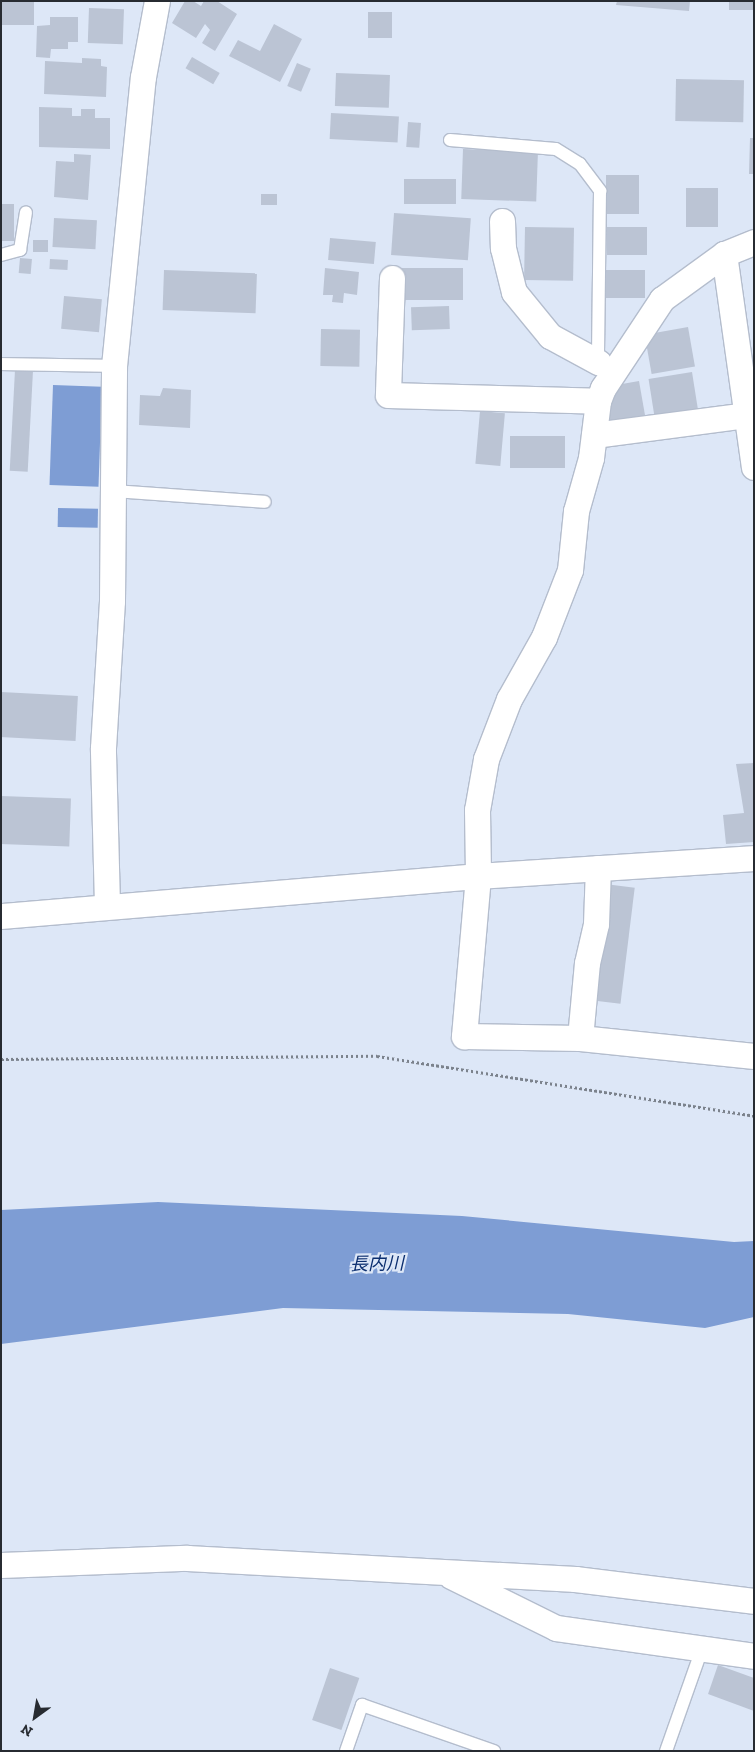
<!DOCTYPE html>
<meta charset="utf-8">
<style>
body{margin:0}
#map{position:relative;width:755px;height:1752px;overflow:hidden;background:#dde7f7;font-family:"Zilla Slab","Noto Sans JP",serif}
div>[style]{position:absolute}
[style*='--x']{left:calc(var(--x)*1px);top:calc(var(--y)*1px);width:calc(var(--w)*1px);rotate:calc(var(--a)*1deg)}
.water>*{inset:0;background:#7e9dd4;transform-origin:0 0}
.building>*{inset:0;background:#bbc4d4;transform-origin:0 0}
.path>*{height:3px;margin-top:-1.5px;transform-origin:0;background:repeating-linear-gradient(90deg,#7b828c 0 2.5px,transparent 0 5px)}
.roads{filter:drop-shadow(1px 0 #b4bdcd) drop-shadow(-1px 0 #b4bdcd) drop-shadow(0 1px #b4bdcd) drop-shadow(0 -1px #b4bdcd)}
.service>*{height:12px;margin:-6px;padding:0 6px;transform-origin:6px;border-radius:6px;background:#fff}
.minor>*{height:25px;margin:-12.5px;padding:0 12.5px;transform-origin:12.5px;border-radius:12.5px;background:#fff}
span{translate:-50% -50%;white-space:nowrap;text-align:center;line-height:1.15;-webkit-text-stroke:4.5px #dde7f7;paint-order:stroke}
.water-label{font-size:18px;color:#0b2e6f;font-style:italic}
.frame{position:absolute;inset:0;border:2px solid #272b31;pointer-events:none}
.north{position:absolute;left:10px;top:1692px;width:50px;height:50px;-webkit-text-stroke:4px #dde7f7;paint-order:stroke;rotate:212deg;font-size:14px;font-weight:700;line-height:20px;text-align:center;color:#272b31}
.north::after{content:'';display:block;margin:auto;width:18px;height:22px;background:#272b31;clip-path:polygon(50% 0,100% 100%,50% 72%,0 100%)}
</style>
<div id="map">
<div class="water">
<div style="left:53px;top:385px;width:49px;height:100px;rotate:2deg"></div>
<div style="left:58px;top:508px;width:40px;height:19px;rotate:1deg"></div>
<div style="clip-path:polygon(158px 1202px,462px 1216px,734px 1242px,754px 1241px,754px 1317px,705px 1328px,568px 1314px,283px 1308px,1px 1344px,1px 1210px)"></div>
</div>
<div class="building">
<div style="left:1px;top:1px;width:33px;height:24px"></div>
<div style="clip-path:polygon(185px 1px,193px 1px,201px 6px,204px 1px,217px 1px,237px 14px,215px 51px,202px 43px,210px 30px,205px 24px,196px 38px,172px 23px)"></div>
<div style="clip-path:polygon(617px 1px,690px 1px,689px 11px,616px 5px)"></div>
<div style="left:729px;top:1px;width:25px;height:9px"></div>
<div style="left:89px;top:8px;width:35px;height:35px;rotate:2deg"></div>
<div style="left:368px;top:12px;width:24px;height:26px"></div>
<div style="clip-path:polygon(50px 17px,78px 17px,78px 42px,68px 42px,68px 49px,51px 49px,50px 58px,36px 57px,37px 26px,50px 25px)"></div>
<div style="clip-path:polygon(274px 24px,302px 39px,280px 82px,229px 56px,238px 40px,260px 51px)"></div>
<div style="left:192px;top:57px;width:32px;height:13px;rotate:30deg"></div>
<div style="clip-path:polygon(82px 58px,101px 59px,101px 66px,107px 67px,106px 97px,44px 94px,45px 61px,82px 63px)"></div>
<div style="left:297px;top:63px;width:15px;height:25px;rotate:23deg"></div>
<div style="left:336px;top:73px;width:54px;height:33px;rotate:2deg"></div>
<div style="left:676px;top:79px;width:68px;height:42px;rotate:1deg"></div>
<div style="clip-path:polygon(39px 107px,72px 108px,72px 116px,81px 116px,81px 109px,95px 109px,95px 118px,110px 118px,110px 149px,39px 147px)"></div>
<div style="left:331px;top:113px;width:68px;height:26px;rotate:3deg"></div>
<div style="left:408px;top:122px;width:13px;height:25px;rotate:4deg"></div>
<div style="clip-path:polygon(750px 138px,754px 138px,754px 174px,749px 174px)"></div>
<div style="left:463px;top:149px;width:75px;height:50px;rotate:2deg"></div>
<div style="clip-path:polygon(74px 154px,91px 155px,88px 200px,54px 197px,56px 161px,74px 162px)"></div>
<div style="left:606px;top:175px;width:33px;height:39px"></div>
<div style="left:404px;top:179px;width:52px;height:25px"></div>
<div style="left:686px;top:188px;width:32px;height:39px"></div>
<div style="left:261px;top:194px;width:16px;height:11px"></div>
<div style="left:1px;top:204px;width:13px;height:37px"></div>
<div style="left:394px;top:213px;width:77px;height:42px;rotate:4deg"></div>
<div style="left:54px;top:218px;width:43px;height:29px;rotate:3deg"></div>
<div style="left:525px;top:227px;width:49px;height:53px;rotate:1deg"></div>
<div style="left:607px;top:227px;width:40px;height:28px"></div>
<div style="left:330px;top:238px;width:46px;height:22px;rotate:5deg"></div>
<div style="left:33px;top:240px;width:15px;height:12px"></div>
<div style="left:20px;top:258px;width:12px;height:15px;rotate:5deg"></div>
<div style="left:50px;top:259px;width:18px;height:10px;rotate:3deg"></div>
<div style="clip-path:polygon(325px 268px,359px 272px,357px 295px,344px 293px,343px 303px,332px 302px,333px 295px,323px 295px)"></div>
<div style="left:463px;top:268px;width:32px;height:62px;rotate:90deg"></div>
<div style="left:164px;top:270px;width:93px;height:40px;rotate:2deg"></div>
<div style="left:605px;top:270px;width:40px;height:28px"></div>
<div style="left:64px;top:296px;width:38px;height:33px;rotate:5deg"></div>
<div style="left:449px;top:306px;width:23px;height:38px;rotate:88deg"></div>
<div style="left:688px;top:327px;width:40px;height:44px;rotate:80deg"></div>
<div style="left:321px;top:329px;width:39px;height:37px;rotate:1deg"></div>
<div style="left:15px;top:370px;width:18px;height:101px;rotate:3deg"></div>
<div style="left:692px;top:372px;width:39px;height:44px;rotate:81deg"></div>
<div style="left:639px;top:381px;width:39px;height:36px;rotate:80deg"></div>
<div style="clip-path:polygon(163px 388px,191px 390px,190px 428px,139px 425px,140px 395px,160px 396px)"></div>
<div style="left:480px;top:411px;width:25px;height:53px;rotate:5deg"></div>
<div style="left:510px;top:436px;width:55px;height:32px"></div>
<div style="left:1px;top:692px;width:77px;height:45px;rotate:3deg"></div>
<div style="clip-path:polygon(754px 763px,754px 842px,726px 844px,723px 815px,744px 813px,736px 764px)"></div>
<div style="left:1px;top:796px;width:70px;height:48px;rotate:2deg"></div>
<div style="left:597px;top:883px;width:38px;height:117px;rotate:7deg"></div>
<div style="clip-path:polygon(718px 1665px,754px 1678px,754px 1711px,708px 1694px)"></div>
<div style="left:330px;top:1668px;width:31px;height:55px;rotate:19deg"></div>
</div>
<div class="path">
<div style="--x:1;--y:1059;--w:376;--a:-0.5"></div>
<div style="--x:377;--y:1056;--w:382;--a:9"></div>
</div>
<div class="roads">
<div class="service">
<div style="--x:450;--y:140;--w:106;--a:4.9"></div>
<div style="--x:556;--y:149;--w:28;--a:32"></div>
<div style="--x:580;--y:164;--w:34;--a:53"></div>
<div style="--x:600;--y:191;--w:172;--a:90.7"></div>
<div style="--x:1;--y:255;--w:20;--a:-15"></div>
<div style="--x:20;--y:250;--w:38;--a:-81"></div>
<div style="--x:1;--y:364;--w:113;--a:1"></div>
<div style="--x:113;--y:491;--w:152;--a:4.1"></div>
<div style="--x:346;--y:1751;--w:49;--a:-70.8"></div>
<div style="--x:362;--y:1705;--w:140;--a:19.2"></div>
<div style="--x:666;--y:1751;--w:108;--a:-70.6"></div>
</div>
<div class="minor">
<div style="--x:502;--y:221;--w:27;--a:88"></div>
<div style="--x:503;--y:248;--w:45;--a:76"></div>
<div style="--x:514;--y:292;--w:57;--a:50.7"></div>
<div style="--x:550;--y:336;--w:55;--a:28.4"></div>
<div style="--x:754;--y:242;--w:32;--a:158"></div>
<div style="--x:724;--y:254;--w:77;--a:144"></div>
<div style="--x:662;--y:299;--w:107;--a:123.5"></div>
<div style="--x:603;--y:388;--w:14;--a:111"></div>
<div style="--x:598;--y:401;--w:57;--a:97"></div>
<div style="--x:591;--y:458;--w:55;--a:105.8"></div>
<div style="--x:576;--y:511;--w:59;--a:95.8"></div>
<div style="--x:570;--y:570;--w:72;--a:111.2"></div>
<div style="--x:544;--y:637;--w:71;--a:119.4"></div>
<div style="--x:509;--y:699;--w:64;--a:111"></div>
<div style="--x:486;--y:759;--w:52;--a:100"></div>
<div style="--x:477;--y:810;--w:66;--a:89.1"></div>
<div style="--x:478;--y:876;--w:161;--a:95"></div>
<div style="--x:464;--y:1036;--w:116;--a:1"></div>
<div style="--x:580;--y:1038;--w:175;--a:5.9"></div>
<div style="--x:724;--y:254;--w:215;--a:82"></div>
<div style="--x:392;--y:278;--w:117;--a:92"></div>
<div style="--x:388;--y:395;--w:210;--a:1.6"></div>
<div style="--x:594;--y:435;--w:153;--a:-7.5"></div>
<div style="--x:107;--y:905;--w:157;--a:-91.5"></div>
<div style="--x:103;--y:748;--w:147;--a:-86.5"></div>
<div style="--x:112;--y:601;--w:235;--a:-89.5"></div>
<div style="--x:114;--y:366;--w:290;--a:-84.3"></div>
<div style="--x:143;--y:77;--w:77;--a:-79.6"></div>
<div style="--x:1;--y:916;--w:479;--a:-4.8"></div>
<div style="--x:478;--y:876;--w:277;--a:-3.7"></div>
<div style="--x:580;--y:1038;--w:75;--a:-84.7"></div>
<div style="--x:587;--y:963;--w:40;--a:-77"></div>
<div style="--x:596;--y:924;--w:56;--a:-88"></div>
<div style="--x:1;--y:1565;--w:186;--a:-2.2"></div>
<div style="--x:187;--y:1558;--w:389;--a:3.1"></div>
<div style="--x:575;--y:1579;--w:180;--a:7"></div>
<div style="--x:451;--y:1576;--w:117;--a:26.3"></div>
<div style="--x:556;--y:1628;--w:200;--a:8"></div>
</div>
</div>
<div class="water-label">
<span style="left:377px;top:1264px;rotate:-1deg">長内川</span>
</div>
<div class="frame"></div>
<div class="north">N</div>
</div>
